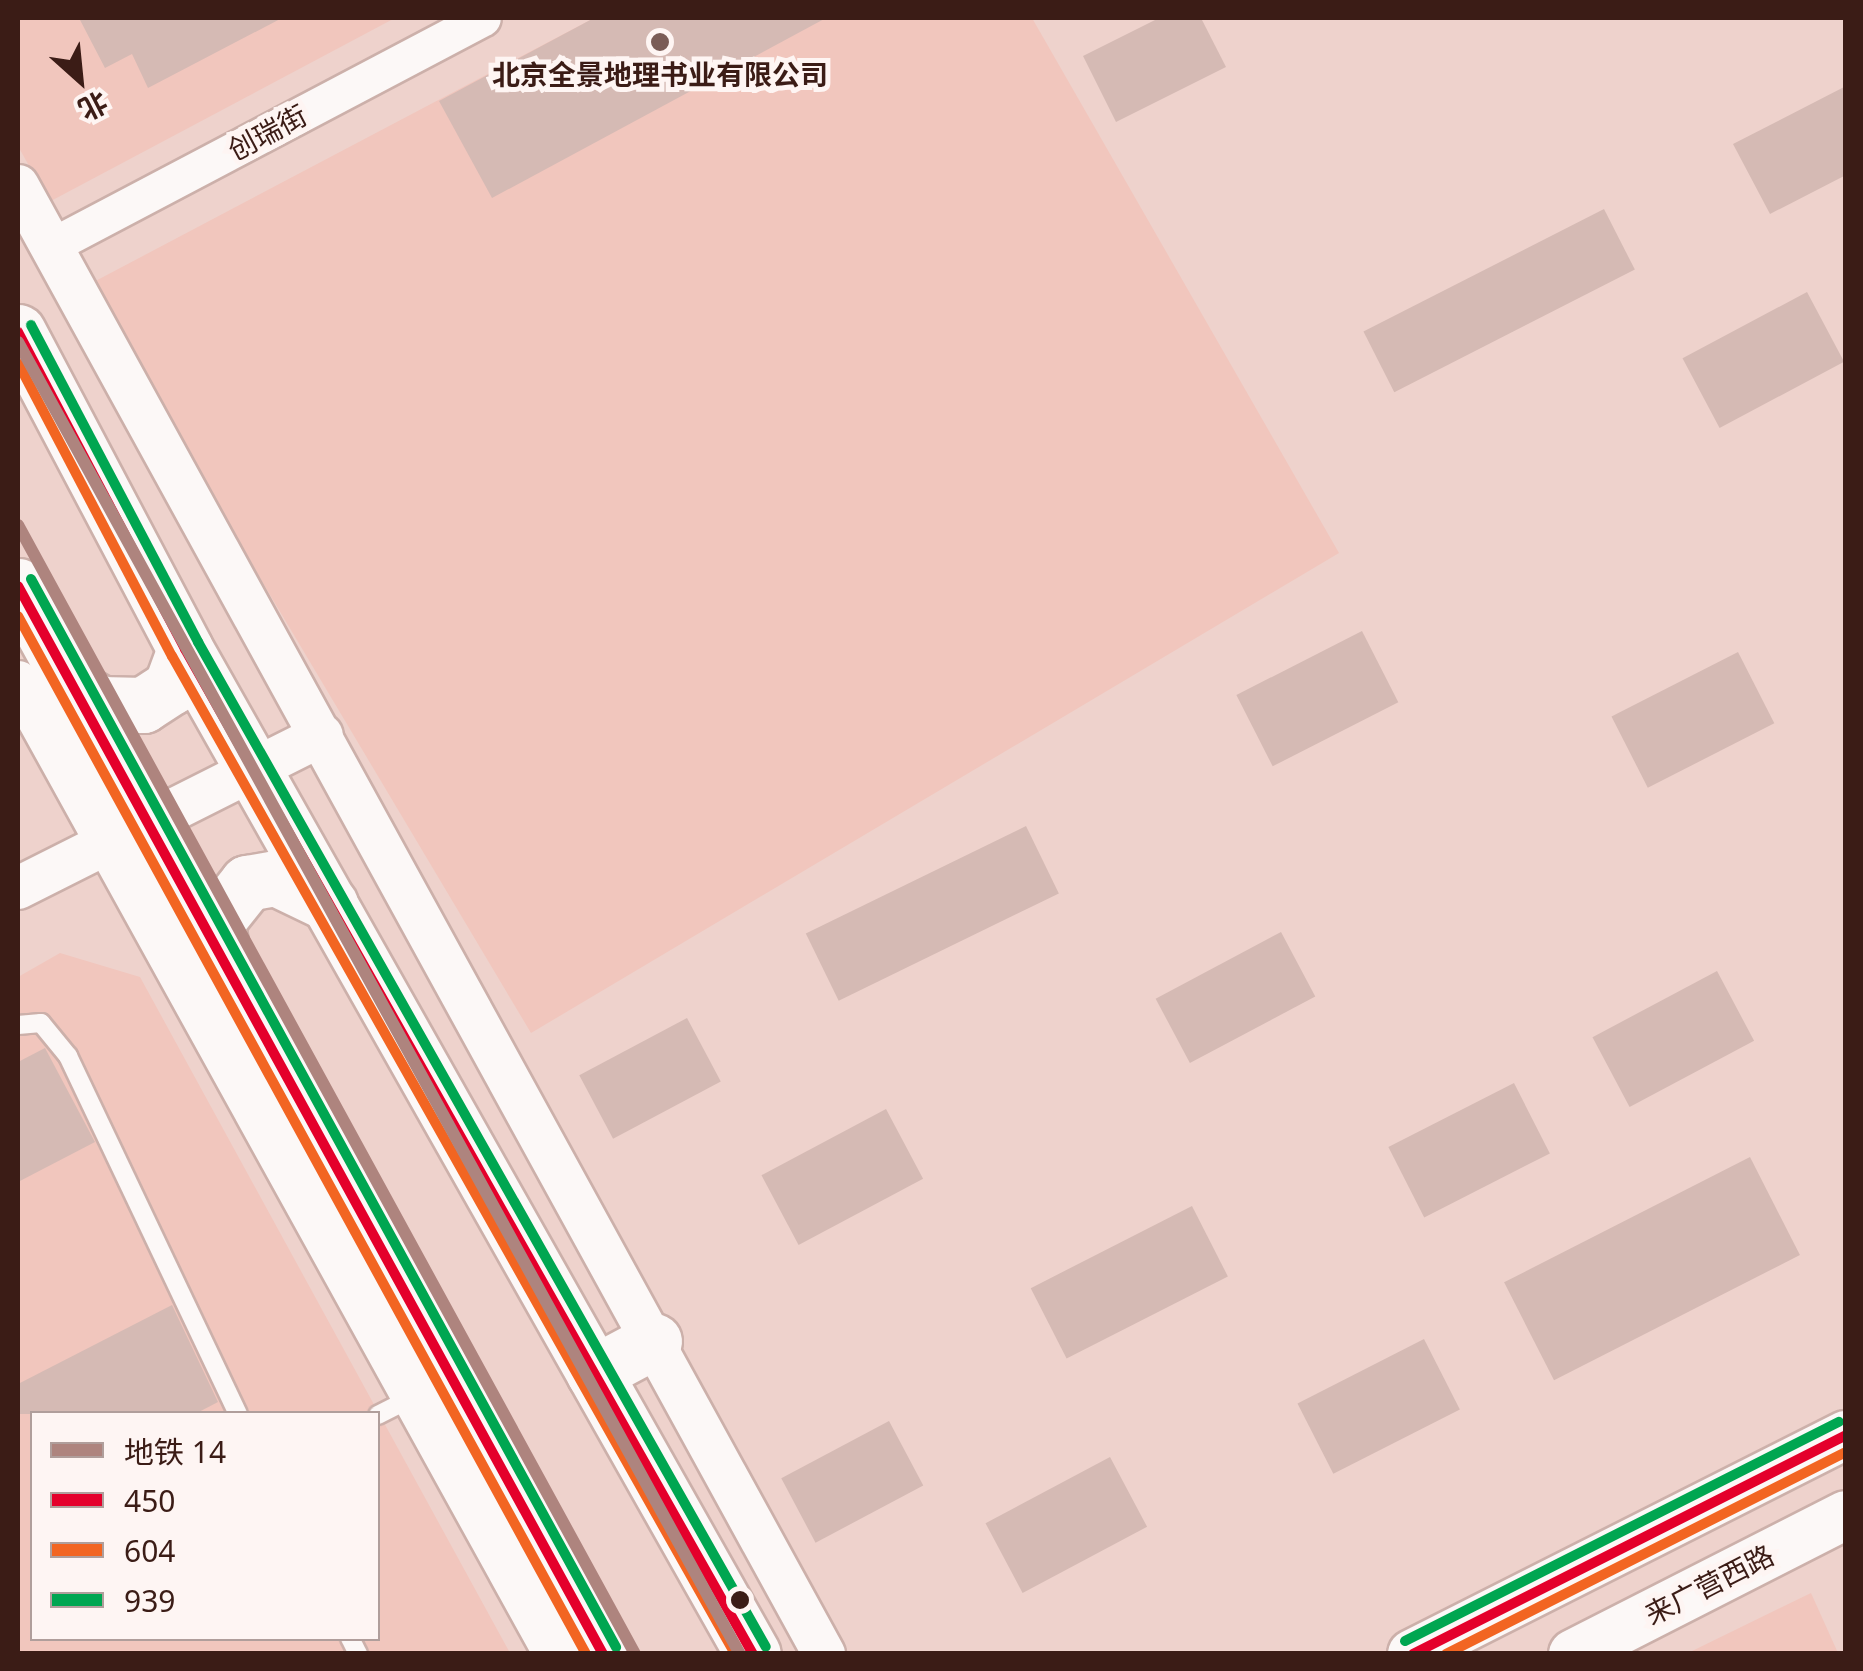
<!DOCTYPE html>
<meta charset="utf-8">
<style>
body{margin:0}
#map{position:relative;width:1863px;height:1671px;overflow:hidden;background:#eed2cc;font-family:"Noto Sans","Noto Sans SC",sans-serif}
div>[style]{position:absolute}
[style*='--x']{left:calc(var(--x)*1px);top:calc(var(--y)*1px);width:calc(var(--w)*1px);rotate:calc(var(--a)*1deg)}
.built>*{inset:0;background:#f1c6bd}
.building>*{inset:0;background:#d5bab4;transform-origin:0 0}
.roads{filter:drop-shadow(2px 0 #ccb0aa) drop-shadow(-2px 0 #ccb0aa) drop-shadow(0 2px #ccb0aa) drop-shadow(0 -2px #ccb0aa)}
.service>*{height:18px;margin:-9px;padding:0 9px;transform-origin:9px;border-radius:9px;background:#fcf8f7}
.minor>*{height:35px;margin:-17.5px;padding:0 17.5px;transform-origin:17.5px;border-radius:17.5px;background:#fcf8f7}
.tertiary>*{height:42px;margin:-21px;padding:0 21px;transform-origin:21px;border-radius:21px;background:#fcf8f7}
.secondary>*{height:48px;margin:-24px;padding:0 24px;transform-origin:24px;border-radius:24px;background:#fcf8f7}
.primary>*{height:55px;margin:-27.5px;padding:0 27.5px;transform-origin:27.5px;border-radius:27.5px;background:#fcf8f7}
.bus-1>*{height:10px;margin:-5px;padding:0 5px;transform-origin:5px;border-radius:5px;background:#e4002b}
.bus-2>*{height:10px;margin:-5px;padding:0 5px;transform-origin:5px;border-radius:5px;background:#f26522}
.bus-3>*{height:10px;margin:-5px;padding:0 5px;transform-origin:5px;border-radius:5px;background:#00a651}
.metro-1>*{height:12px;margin:-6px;padding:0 6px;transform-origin:6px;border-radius:6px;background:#ae847e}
.dots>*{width:28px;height:28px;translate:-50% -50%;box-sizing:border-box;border:5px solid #fef5f3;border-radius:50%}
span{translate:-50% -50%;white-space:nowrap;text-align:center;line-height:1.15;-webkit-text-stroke:10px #fef5f3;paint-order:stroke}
.poi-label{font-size:28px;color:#3b1c16;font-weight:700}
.street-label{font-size:28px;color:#3b1c16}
.frame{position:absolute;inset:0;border:20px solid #3b1c16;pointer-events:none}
.legend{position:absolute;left:30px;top:1411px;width:350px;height:230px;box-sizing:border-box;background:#fef5f3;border:2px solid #b09e9b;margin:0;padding:12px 18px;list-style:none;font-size:30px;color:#3b1c16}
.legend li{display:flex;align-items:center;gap:20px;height:50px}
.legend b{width:50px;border:2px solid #b09e9b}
.north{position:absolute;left:30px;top:30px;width:100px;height:100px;-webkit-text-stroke:8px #fef5f3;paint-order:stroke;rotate:153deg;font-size:28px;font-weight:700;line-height:40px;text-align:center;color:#3b1c16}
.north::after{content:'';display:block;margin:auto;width:35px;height:45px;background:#3b1c16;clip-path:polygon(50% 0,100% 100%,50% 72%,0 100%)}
</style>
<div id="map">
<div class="built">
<div style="clip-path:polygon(18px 18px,395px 18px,49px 202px,18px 146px)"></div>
<div style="clip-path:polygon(594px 18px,1032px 18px,1339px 553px,531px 1033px,86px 286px)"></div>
<div style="clip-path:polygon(evenodd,60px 953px,140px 977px,510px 1653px,18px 1653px,18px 977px,60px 953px,32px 1414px,378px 1414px,378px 1638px,32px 1638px,32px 1414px)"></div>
<div style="clip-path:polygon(1811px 1593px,1838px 1653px,1688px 1653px)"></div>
</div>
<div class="building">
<div style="clip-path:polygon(79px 18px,282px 18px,148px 88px,132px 54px,105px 68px)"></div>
<div style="clip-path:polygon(594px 18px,826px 18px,492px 198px,439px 101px)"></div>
<div style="clip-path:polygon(1159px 18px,1201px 18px,1226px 67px,1116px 122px,1083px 56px)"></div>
<div style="clip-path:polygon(1846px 86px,1846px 175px,1770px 214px,1733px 144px)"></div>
<div style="left:1604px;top:209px;width:68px;height:270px;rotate:63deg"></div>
<div style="left:1807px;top:292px;width:79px;height:141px;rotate:62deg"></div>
<div style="left:1362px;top:631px;width:80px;height:141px;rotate:63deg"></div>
<div style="left:1738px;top:652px;width:80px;height:142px;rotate:63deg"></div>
<div style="left:1026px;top:826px;width:75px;height:245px;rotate:64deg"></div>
<div style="left:1281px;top:932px;width:73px;height:142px;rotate:62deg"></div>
<div style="left:1717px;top:971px;width:79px;height:141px;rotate:62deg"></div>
<div style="left:687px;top:1018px;width:72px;height:122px;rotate:62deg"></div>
<div style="clip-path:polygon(45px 1048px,95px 1142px,18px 1182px,18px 1062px)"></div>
<div style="left:1514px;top:1083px;width:79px;height:141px;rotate:63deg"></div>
<div style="left:886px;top:1109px;width:79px;height:141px;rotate:62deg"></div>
<div style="left:1750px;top:1157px;width:110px;height:276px;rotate:63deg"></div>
<div style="left:1192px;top:1206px;width:79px;height:181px;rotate:63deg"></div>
<div style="clip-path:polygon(172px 1305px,218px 1402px,195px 1414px,18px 1414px,18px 1384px)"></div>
<div style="left:1424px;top:1339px;width:79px;height:142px;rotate:63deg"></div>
<div style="left:889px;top:1421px;width:73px;height:122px;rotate:62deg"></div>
<div style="left:1110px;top:1457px;width:79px;height:141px;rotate:62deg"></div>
</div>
<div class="roads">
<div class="service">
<div style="--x:18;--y:1025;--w:23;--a:-5"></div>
<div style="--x:41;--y:1023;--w:43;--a:50.7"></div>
<div style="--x:68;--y:1056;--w:396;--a:64.6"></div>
<div style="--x:378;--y:1415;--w:39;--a:-27"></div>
<div style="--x:350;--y:1638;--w:18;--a:63"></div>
</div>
<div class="minor">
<div style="--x:51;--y:246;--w:488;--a:-27.8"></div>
</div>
<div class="tertiary">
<div style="--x:18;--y:186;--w:1675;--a:61.23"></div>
<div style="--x:18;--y:682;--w:1110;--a:61.08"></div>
<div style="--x:18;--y:888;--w:340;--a:-26.7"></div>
</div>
<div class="secondary">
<div style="--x:1412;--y:1654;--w:486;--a:-26.8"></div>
<div style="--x:1573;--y:1654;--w:306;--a:-27"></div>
</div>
<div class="primary">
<div style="--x:18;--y:332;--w:358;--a:62.2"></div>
<div style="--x:185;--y:649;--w:1154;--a:60.53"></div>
<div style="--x:18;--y:586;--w:1218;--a:61.29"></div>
<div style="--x:75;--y:689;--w:30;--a:30"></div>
<div style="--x:101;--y:704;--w:42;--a:1.4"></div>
<div style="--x:143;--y:705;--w:33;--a:-33"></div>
<div style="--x:171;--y:687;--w:40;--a:-69.8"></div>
<div style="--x:222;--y:952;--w:31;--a:-101"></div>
<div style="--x:216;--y:922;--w:50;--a:-51.5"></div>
<div style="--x:247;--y:883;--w:29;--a:-10"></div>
<div style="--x:276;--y:878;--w:60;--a:25.7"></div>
<div style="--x:594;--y:1373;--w:68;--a:-28.1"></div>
</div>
</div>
<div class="bus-1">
<div style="--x:18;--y:332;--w:358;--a:62.2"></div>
<div style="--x:185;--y:649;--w:1154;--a:60.53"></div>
<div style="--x:18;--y:586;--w:1218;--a:61.29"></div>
<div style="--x:1413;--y:1654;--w:485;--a:-26.8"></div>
</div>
<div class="bus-2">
<div style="--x:18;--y:363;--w:331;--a:62.3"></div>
<div style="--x:172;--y:656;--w:1146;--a:60.57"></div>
<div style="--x:18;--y:616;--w:1183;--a:61.31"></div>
<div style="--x:1446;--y:1654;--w:448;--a:-26.8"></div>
</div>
<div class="bus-3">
<div style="--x:31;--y:325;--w:358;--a:62.2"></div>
<div style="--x:198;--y:642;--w:1154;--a:60.53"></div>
<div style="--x:31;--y:579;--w:1218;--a:61.29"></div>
<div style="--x:1405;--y:1641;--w:486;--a:-26.8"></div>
</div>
<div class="metro-1">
<div style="--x:18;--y:342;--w:1498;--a:61.18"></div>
<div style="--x:18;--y:525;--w:1287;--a:61.34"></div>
</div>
<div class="dots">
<div style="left:660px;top:42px;background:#7a5c56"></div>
<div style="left:740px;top:1600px;background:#3b1c16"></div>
</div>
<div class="poi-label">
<span style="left:660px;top:74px">北京全景地理书业有限公司</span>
</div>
<div class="street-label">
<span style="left:267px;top:132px;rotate:-28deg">创瑞街</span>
<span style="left:1709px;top:1584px;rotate:-27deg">来广营西路</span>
</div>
<div class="frame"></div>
<ul class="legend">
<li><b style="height:12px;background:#ae847e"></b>地铁 14</li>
<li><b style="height:12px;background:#e4002b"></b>450</li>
<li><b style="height:12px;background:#f26522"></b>604</li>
<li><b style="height:12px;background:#00a651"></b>939</li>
</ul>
<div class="north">北</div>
</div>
